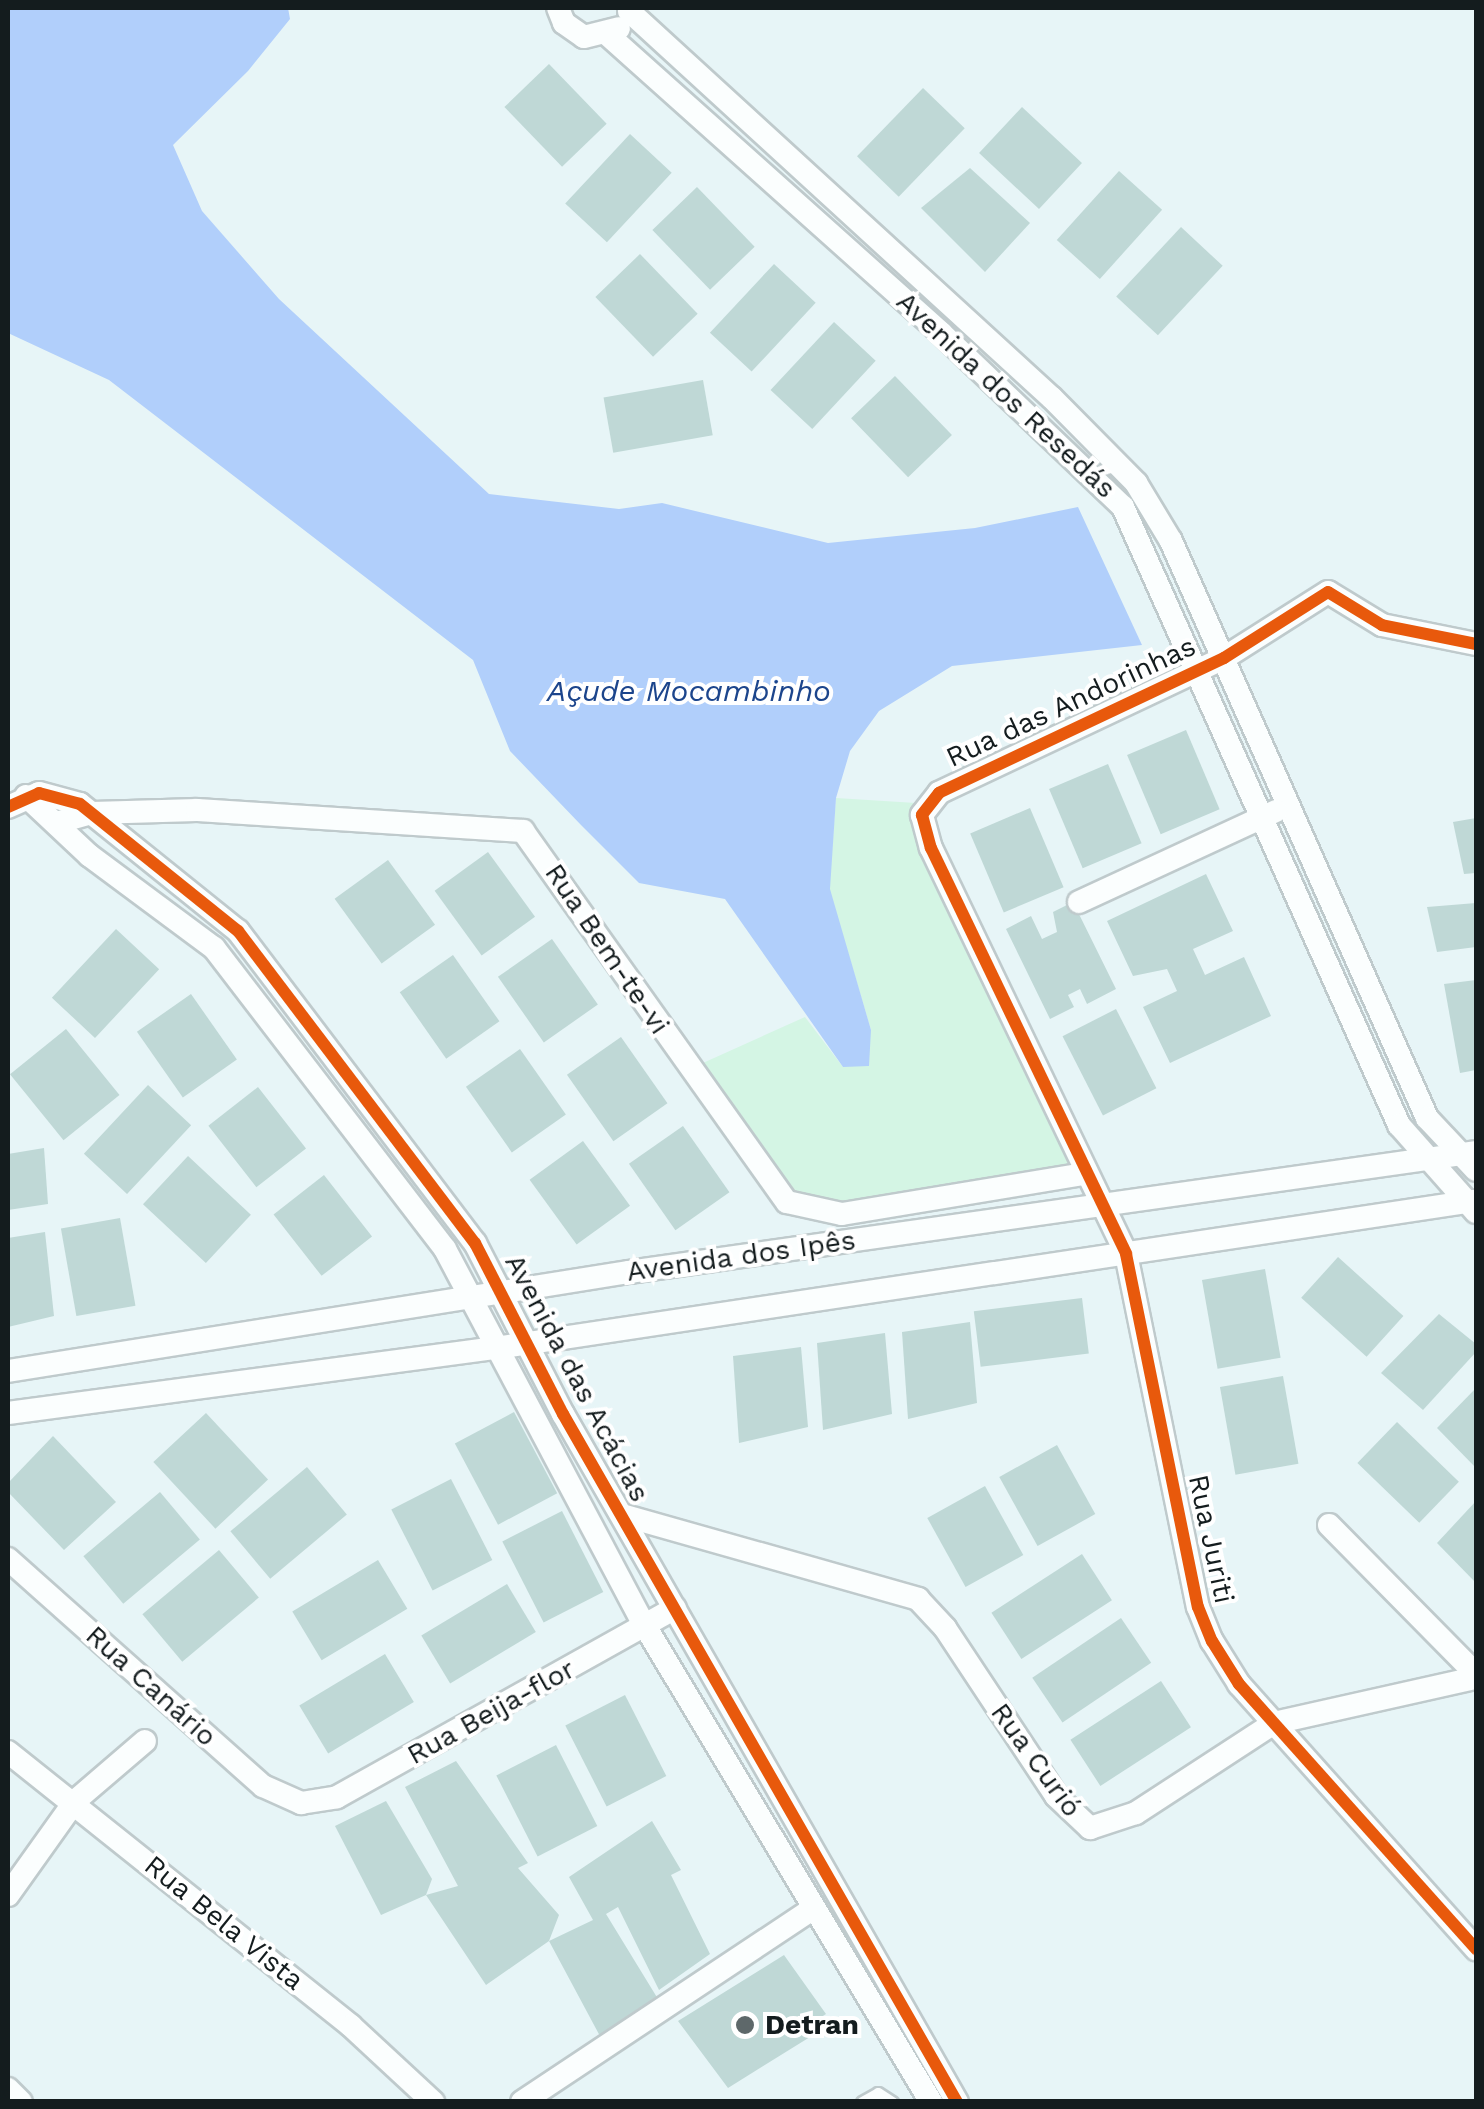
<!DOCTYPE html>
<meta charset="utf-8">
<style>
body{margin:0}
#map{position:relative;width:1484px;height:2109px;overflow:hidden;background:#e7f5f7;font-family:"Work Sans",sans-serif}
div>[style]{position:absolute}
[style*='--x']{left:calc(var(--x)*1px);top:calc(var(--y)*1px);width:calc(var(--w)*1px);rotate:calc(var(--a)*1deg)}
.green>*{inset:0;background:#d4f5e4}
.water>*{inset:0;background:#b1cffb}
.building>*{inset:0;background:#bfd8d6;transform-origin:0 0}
.roads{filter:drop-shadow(2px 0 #bfcacc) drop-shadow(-2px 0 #bfcacc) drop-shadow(0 2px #bfcacc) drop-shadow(0 -2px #bfcacc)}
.service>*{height:11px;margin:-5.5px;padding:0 5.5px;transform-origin:5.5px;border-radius:5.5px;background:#fbfefe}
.minor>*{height:22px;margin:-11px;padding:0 11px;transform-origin:11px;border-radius:11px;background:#fbfefe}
.cycleway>*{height:12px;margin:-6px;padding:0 6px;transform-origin:6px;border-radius:6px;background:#e8590c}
.dots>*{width:28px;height:28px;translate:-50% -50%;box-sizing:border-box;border:5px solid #fff;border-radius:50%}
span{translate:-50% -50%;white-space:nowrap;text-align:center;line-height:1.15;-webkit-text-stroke:8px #fff;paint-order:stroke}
.street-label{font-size:28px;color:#141c1e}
.poi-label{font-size:28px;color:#141c1e;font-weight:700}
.left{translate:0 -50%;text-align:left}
.water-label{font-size:30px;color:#1c458c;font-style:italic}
.frame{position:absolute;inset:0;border:10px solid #141c1e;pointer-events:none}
</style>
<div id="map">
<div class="green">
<div style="clip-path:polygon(836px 798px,916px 803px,1081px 1174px,843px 1210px,779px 1189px,694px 1067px,805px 1017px,843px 1067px,871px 1030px,829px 889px)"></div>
</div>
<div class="water">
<div style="clip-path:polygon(8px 8px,288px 8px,290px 19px,248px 71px,173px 145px,202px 211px,279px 299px,489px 494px,619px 509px,662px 503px,828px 543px,975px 528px,1078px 507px,1142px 645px,952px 666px,879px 711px,850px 751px,836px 798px,830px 889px,871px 1030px,869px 1066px,843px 1067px,725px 899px,639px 883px,581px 825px,510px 751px,473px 660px,109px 380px,8px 333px)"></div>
</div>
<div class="building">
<div style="left:549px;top:64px;width:83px;height:62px;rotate:46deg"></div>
<div style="left:923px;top:88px;width:58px;height:95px;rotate:44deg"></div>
<div style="left:1022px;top:107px;width:82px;height:63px;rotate:43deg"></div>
<div style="left:630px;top:134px;width:57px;height:95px;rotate:43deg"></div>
<div style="clip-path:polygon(970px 168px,1030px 223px,985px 272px,921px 208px)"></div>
<div style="left:1119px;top:171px;width:58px;height:93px;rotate:42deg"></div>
<div style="left:697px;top:187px;width:83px;height:62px;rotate:46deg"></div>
<div style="left:1181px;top:227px;width:57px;height:95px;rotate:43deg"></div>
<div style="left:640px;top:254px;width:83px;height:62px;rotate:46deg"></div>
<div style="left:774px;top:264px;width:57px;height:94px;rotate:43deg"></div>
<div style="left:834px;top:322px;width:57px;height:93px;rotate:43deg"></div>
<div style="left:895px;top:376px;width:82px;height:61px;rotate:46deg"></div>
<div style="left:703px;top:380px;width:56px;height:101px;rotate:80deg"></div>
<div style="left:1186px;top:730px;width:86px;height:64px;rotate:67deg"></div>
<div style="left:1108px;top:764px;width:86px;height:64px;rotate:67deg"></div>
<div style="left:1030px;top:808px;width:86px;height:65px;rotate:67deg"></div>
<div style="clip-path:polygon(1476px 818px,1476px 873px,1464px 874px,1453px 822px)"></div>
<div style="left:488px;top:852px;width:80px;height:66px;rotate:54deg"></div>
<div style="left:388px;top:860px;width:80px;height:66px;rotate:54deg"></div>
<div style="clip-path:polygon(1206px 874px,1233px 931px,1193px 949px,1205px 975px,1244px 957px,1271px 1016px,1170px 1063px,1143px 1007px,1177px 991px,1167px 969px,1133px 976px,1107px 921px)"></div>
<div style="clip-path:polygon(1073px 902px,1116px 989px,1087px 1004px,1080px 989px,1068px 995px,1074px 1007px,1050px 1019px,1006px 929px,1031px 916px,1042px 939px,1057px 932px,1053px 912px)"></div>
<div style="clip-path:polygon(1476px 903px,1476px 947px,1437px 952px,1427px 907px)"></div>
<div style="left:116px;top:929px;width:59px;height:94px;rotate:43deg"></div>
<div style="left:552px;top:939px;width:80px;height:66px;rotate:55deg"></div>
<div style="left:453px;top:955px;width:81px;height:65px;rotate:55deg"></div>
<div style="clip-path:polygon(1476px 980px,1476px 1070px,1460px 1073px,1444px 984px)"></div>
<div style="left:191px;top:994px;width:80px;height:66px;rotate:55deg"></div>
<div style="left:1116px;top:1009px;width:89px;height:60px;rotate:63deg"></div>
<div style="left:66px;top:1029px;width:85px;height:72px;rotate:51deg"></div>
<div style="left:621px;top:1037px;width:81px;height:66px;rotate:55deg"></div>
<div style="left:520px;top:1049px;width:80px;height:66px;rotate:55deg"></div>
<div style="left:148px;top:1085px;width:59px;height:94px;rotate:43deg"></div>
<div style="left:258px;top:1087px;width:78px;height:63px;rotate:52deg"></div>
<div style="left:683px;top:1126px;width:81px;height:66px;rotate:55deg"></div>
<div style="left:583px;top:1141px;width:80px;height:66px;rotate:54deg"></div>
<div style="clip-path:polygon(44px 1148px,48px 1204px,8px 1210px,8px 1154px)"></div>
<div style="left:188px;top:1156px;width:86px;height:66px;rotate:43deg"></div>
<div style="left:324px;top:1175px;width:78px;height:64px;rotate:52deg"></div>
<div style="left:120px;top:1218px;width:89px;height:60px;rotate:80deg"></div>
<div style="clip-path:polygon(45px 1232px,54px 1316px,8px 1327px,8px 1238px)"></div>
<div style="left:1338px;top:1257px;width:88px;height:55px;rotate:42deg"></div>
<div style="left:1265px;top:1269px;width:90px;height:64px;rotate:80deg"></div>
<div style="left:1082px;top:1298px;width:56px;height:109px;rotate:83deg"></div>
<div style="clip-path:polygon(1439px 1314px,1476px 1344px,1476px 1352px,1423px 1410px,1381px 1373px)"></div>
<div style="clip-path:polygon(970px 1322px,977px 1403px,908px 1419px,902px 1332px)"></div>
<div style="clip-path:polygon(885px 1333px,892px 1414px,823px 1430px,817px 1343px)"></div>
<div style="clip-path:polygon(801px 1347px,808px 1427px,739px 1443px,733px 1356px)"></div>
<div style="left:1283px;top:1376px;width:89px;height:64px;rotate:80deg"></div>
<div style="clip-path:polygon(1476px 1388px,1476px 1468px,1437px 1428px)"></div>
<div style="left:514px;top:1412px;width:92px;height:67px;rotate:62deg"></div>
<div style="left:206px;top:1413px;width:91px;height:72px;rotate:47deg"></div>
<div style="left:1397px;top:1422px;width:86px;height:57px;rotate:44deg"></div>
<div style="clip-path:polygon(53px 1436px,116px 1502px,64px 1550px,8px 1492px,8px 1483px)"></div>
<div style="left:1057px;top:1445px;width:79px;height:66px;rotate:61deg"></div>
<div style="left:307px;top:1467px;width:62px;height:100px;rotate:50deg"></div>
<div style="left:451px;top:1479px;width:91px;height:67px;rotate:63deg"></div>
<div style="left:985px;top:1486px;width:79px;height:66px;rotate:61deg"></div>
<div style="left:160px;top:1492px;width:62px;height:100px;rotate:50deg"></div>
<div style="clip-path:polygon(1476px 1501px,1476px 1583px,1437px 1543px)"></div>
<div style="left:562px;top:1511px;width:91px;height:67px;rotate:63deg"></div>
<div style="left:219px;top:1550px;width:62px;height:100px;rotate:50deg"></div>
<div style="left:1082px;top:1554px;width:55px;height:108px;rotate:57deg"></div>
<div style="left:378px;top:1560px;width:57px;height:100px;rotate:59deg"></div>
<div style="left:507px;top:1584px;width:56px;height:100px;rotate:59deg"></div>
<div style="left:1121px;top:1618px;width:54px;height:107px;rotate:56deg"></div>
<div style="left:385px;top:1654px;width:56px;height:100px;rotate:59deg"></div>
<div style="left:1161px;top:1681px;width:55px;height:108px;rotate:57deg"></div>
<div style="left:625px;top:1695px;width:91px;height:67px;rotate:63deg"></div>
<div style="left:556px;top:1745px;width:91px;height:67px;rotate:63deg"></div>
<div style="clip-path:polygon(456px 1761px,528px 1863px,518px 1868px,559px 1915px,549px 1941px,486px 1985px,426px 1895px,458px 1886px,405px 1787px)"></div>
<div style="clip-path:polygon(386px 1801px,432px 1879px,426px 1895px,381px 1915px,335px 1826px)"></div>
<div style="clip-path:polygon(652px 1821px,681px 1870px,671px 1875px,710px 1954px,659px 1990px,618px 1907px,606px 1914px,658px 1999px,601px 2038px,549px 1941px,593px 1920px,569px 1877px)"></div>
<div style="clip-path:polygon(784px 1955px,826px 2014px,804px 2028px,810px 2037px,728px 2088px,678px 2021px)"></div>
</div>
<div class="roads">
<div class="service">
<div style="--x:862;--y:2102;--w:18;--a:-29"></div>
<div style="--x:878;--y:2093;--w:17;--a:33"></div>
</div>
<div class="minor">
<div style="--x:558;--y:8;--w:16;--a:68"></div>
<div style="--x:564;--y:23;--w:24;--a:35"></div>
<div style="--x:584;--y:37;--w:36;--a:-14"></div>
<div style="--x:629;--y:11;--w:573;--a:42.46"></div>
<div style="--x:1052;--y:398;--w:120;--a:45.3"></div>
<div style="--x:1136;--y:483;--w:68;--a:58.9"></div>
<div style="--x:1171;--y:541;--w:631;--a:66.07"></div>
<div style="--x:1427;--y:1118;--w:71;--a:46.7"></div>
<div style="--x:608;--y:35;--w:447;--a:41.8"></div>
<div style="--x:941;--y:333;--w:252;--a:43.7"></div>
<div style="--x:1123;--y:507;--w:677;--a:65.93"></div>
<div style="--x:1399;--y:1125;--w:116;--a:48.5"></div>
<div style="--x:1476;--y:644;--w:96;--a:-168.6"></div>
<div style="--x:1382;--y:625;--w:63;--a:-148.6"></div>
<div style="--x:1328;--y:592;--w:123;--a:147.6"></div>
<div style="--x:1224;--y:658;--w:315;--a:154.7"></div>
<div style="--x:939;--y:793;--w:28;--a:128"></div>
<div style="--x:922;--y:815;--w:34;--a:75"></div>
<div style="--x:931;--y:848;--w:450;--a:64.3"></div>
<div style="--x:1126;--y:1254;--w:360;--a:78.5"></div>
<div style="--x:1198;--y:1607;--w:37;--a:68"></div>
<div style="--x:1212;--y:1641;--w:51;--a:57.9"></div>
<div style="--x:1239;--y:1684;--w:356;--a:48.2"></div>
<div style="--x:26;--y:796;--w:88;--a:43.2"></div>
<div style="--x:90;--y:856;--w:154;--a:36.6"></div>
<div style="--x:214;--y:948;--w:379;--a:52.5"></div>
<div style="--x:445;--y:1249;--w:427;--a:62.1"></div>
<div style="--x:645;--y:1626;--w:555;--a:59"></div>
<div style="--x:8;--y:807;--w:34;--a:-24"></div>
<div style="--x:39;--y:793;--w:42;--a:15"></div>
<div style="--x:80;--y:804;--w:203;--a:38.8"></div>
<div style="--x:238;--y:931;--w:392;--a:52.8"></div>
<div style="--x:475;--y:1243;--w:192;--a:62.8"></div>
<div style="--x:563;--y:1414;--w:793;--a:60.2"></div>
<div style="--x:56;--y:823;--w:37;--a:-16"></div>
<div style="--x:92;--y:813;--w:105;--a:-1.6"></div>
<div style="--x:197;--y:810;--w:327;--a:3.7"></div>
<div style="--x:523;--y:831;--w:455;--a:54.6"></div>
<div style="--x:787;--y:1202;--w:56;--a:12.3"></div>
<div style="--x:842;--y:1214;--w:245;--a:-9.4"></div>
<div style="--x:1079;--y:902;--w:217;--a:-24.8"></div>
<div style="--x:8;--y:1371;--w:629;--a:-9.06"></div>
<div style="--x:629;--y:1272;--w:855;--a:-8.06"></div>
<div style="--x:8;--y:1413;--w:492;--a:-7.6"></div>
<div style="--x:496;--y:1348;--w:989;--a:-8.55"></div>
<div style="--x:622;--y:1515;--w:308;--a:15.8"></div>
<div style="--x:918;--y:1599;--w:40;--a:47"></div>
<div style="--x:945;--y:1628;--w:201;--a:56.5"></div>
<div style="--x:1056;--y:1796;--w:47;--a:43.3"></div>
<div style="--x:1090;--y:1828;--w:48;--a:-18.1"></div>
<div style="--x:1136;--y:1813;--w:165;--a:-33.1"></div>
<div style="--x:1274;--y:1723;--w:207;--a:-12.6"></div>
<div style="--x:1329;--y:1525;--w:209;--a:45.4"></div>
<div style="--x:8;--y:1559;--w:341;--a:41.7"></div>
<div style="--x:263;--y:1786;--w:42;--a:24.1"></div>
<div style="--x:301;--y:1803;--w:36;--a:-9"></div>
<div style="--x:337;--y:1797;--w:387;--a:-29.2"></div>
<div style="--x:8;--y:1752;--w:439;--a:38.6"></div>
<div style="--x:351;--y:2026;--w:112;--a:42.8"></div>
<div style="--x:8;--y:1895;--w:115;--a:-54.5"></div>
<div style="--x:75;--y:1801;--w:92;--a:-40.6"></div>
<div style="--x:8;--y:2089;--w:18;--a:45"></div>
<div style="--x:522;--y:2102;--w:348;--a:-33.6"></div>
</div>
</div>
<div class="cycleway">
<div style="--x:1476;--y:644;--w:96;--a:-168.6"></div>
<div style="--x:1382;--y:625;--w:63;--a:-148.6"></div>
<div style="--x:1328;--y:592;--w:123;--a:147.6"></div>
<div style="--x:1224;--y:658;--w:315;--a:154.7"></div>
<div style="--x:939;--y:793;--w:28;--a:128"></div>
<div style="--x:922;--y:815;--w:34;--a:75"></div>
<div style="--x:931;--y:848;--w:450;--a:64.3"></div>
<div style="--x:1126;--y:1254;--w:360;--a:78.5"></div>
<div style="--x:1198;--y:1607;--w:37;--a:68"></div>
<div style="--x:1212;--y:1641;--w:51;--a:57.9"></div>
<div style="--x:1239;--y:1684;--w:356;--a:48.2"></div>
<div style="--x:8;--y:807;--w:34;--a:-24"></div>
<div style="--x:39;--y:793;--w:42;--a:15"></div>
<div style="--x:80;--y:804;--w:203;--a:38.8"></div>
<div style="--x:238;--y:931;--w:392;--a:52.8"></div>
<div style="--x:475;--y:1243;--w:192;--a:62.8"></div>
<div style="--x:563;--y:1414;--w:793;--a:60.2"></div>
</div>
<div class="dots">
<div style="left:745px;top:2025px;background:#5e686a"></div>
</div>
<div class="street-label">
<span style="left:1006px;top:395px;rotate:43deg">Avenida dos Resedás</span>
<span style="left:1071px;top:702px;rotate:-25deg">Rua das Andorinhas</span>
<span style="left:607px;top:949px;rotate:56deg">Rua Bem-te-vi</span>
<span style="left:741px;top:1256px;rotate:-8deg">Avenida dos Ipês</span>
<span style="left:577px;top:1378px;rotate:62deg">Avenida das Acácias</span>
<span style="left:1211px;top:1539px;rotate:78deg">Rua Juriti</span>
<span style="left:151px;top:1686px;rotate:42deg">Rua Canário</span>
<span style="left:491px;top:1712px;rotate:-29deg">Rua Beija-flor</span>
<span style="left:1036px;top:1760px;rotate:54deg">Rua Curió</span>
<span style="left:224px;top:1923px;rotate:39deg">Rua Bela Vista</span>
</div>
<div class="poi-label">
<span class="left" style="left:765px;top:2025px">Detran</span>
</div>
<div class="water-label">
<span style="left:689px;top:691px">Açude Mocambinho</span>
</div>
<div class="frame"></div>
</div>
